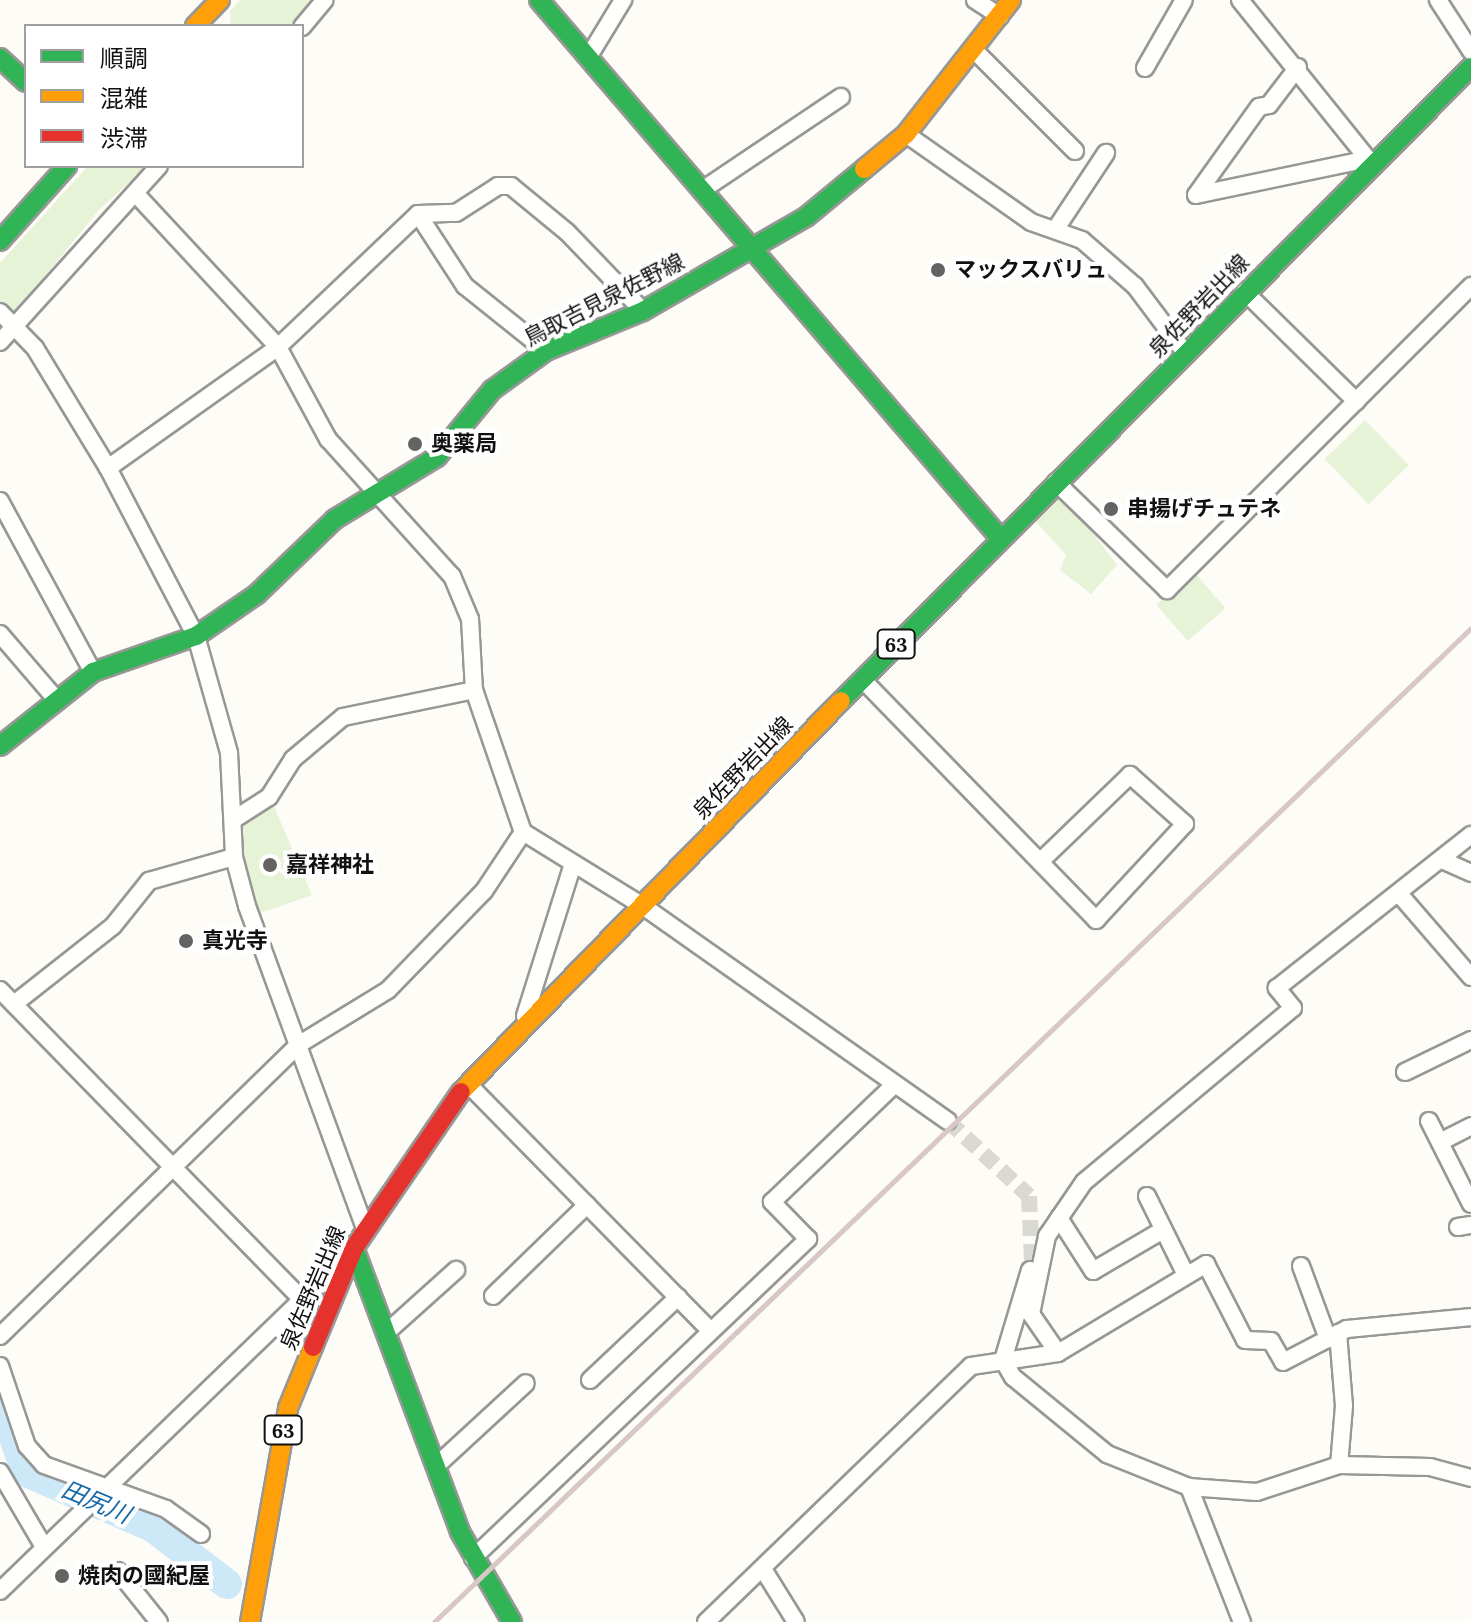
<!DOCTYPE html>
<meta charset="utf-8">
<style>
body{margin:0}
#map{position:relative;width:1471px;height:1622px;overflow:hidden;background:#fdfcf7;font-family:Lora,"Noto Sans JP",serif}
div>[style]{position:absolute}
[style*='--x']{left:calc(var(--x)*1px);top:calc(var(--y)*1px);width:calc(var(--w)*1px);rotate:calc(var(--a)*1deg)}
.green>*{inset:0;background:#e7f3d7;transform-origin:0 0}
.river>*{height:30px;margin:-15px;padding:0 15px;transform-origin:15px;border-radius:15px;background:#cde8f7}
.street-tunnel>*{height:16px;margin-top:-8px;transform-origin:0;background:repeating-linear-gradient(90deg,#dad9d4 0 16px,transparent 0 24px)}
.roads{filter:drop-shadow(2px 0 #979795) drop-shadow(-2px 0 #979795) drop-shadow(0 2px #979795) drop-shadow(0 -2px #979795)}
.street>*{height:16px;margin:-8px;padding:0 8px;transform-origin:8px;border-radius:8px;background:#fffffe}
.fast>*{height:18px;margin:-9px;padding:0 9px;transform-origin:9px;border-radius:9px;background:#30b455}
.slow>*{height:18px;margin:-9px;padding:0 9px;transform-origin:9px;border-radius:9px;background:#ff9f0a}
.jam>*{height:18px;margin:-9px;padding:0 9px;transform-origin:9px;border-radius:9px;background:#e5322d}
.rail>*{height:5px;margin:-2.5px;padding:0 2.5px;transform-origin:2.5px;border-radius:2.5px;background:#d9c6c7}
.dots>*{width:22px;height:22px;translate:-50% -50%;box-sizing:border-box;border:4px solid #fff;border-radius:50%}
span{translate:-50% -50%;white-space:nowrap;text-align:center;line-height:1.15;-webkit-text-stroke:8px #fff;paint-order:stroke}
.shield-label span{padding:2px 6px;background:#fff;border:2px solid;border-radius:6px;-webkit-text-stroke-width:0}
.shield-label{font-size:20px;color:#111;font-weight:700}
.poi-label{font-size:22px;color:#111;font-weight:700}
.left{translate:0 -50%;text-align:left}
.street-label{font-size:22px;color:#111}
.water-label{font-size:24px;color:#1768a6;font-style:italic}
.legend{position:absolute;left:24px;top:24px;width:280px;height:144px;box-sizing:border-box;background:#fff;border:2px solid #a0a0a0;margin:0;padding:10px 14px;list-style:none;font-size:24px;color:#111}
.legend li{display:flex;align-items:center;gap:16px;height:40px}
.legend b{width:40px;border:2px solid #a0a0a0}
</style>
<div id="map">
<div class="green">
<div style="clip-path:polygon(240px 0,311px 0,290px 26px,231px 26px,230px 11px)"></div>
<div style="clip-path:polygon(88px 166px,147px 166px,99px 210px,17px 310px,9px 310px,0 302px,0 263px)"></div>
<div style="left:1365px;top:420px;width:63px;height:56px;rotate:46deg"></div>
<div style="clip-path:polygon(1057px 486px,1117px 565px,1091px 594px,1060px 570px,1066px 555px,1029px 514px)"></div>
<div style="left:1194px;top:572px;width:48px;height:50px;rotate:49deg"></div>
<div style="clip-path:polygon(272px 802px,312px 895px,255px 915px,236px 822px)"></div>
</div>
<div class="river">
<div style="--x:0;--y:1397;--w:79;--a:70.9"></div>
<div style="--x:26;--y:1472;--w:140;--a:23.6"></div>
<div style="--x:154;--y:1528;--w:92;--a:37.5"></div>
</div>
<div class="street-tunnel">
<div style="--x:948;--y:1121;--w:110;--a:42.8"></div>
<div style="--x:1029;--y:1196;--w:66;--a:87.4"></div>
</div>
<div class="roads">
<div class="street">
<div style="--x:975;--y:0;--w:30;--a:33"></div>
<div style="--x:1240;--y:0;--w:211;--a:51.2"></div>
<div style="--x:1438;--y:0;--w:61;--a:57.1"></div>
<div style="--x:302;--y:27;--w:35;--a:-50"></div>
<div style="--x:976;--y:52;--w:140;--a:45"></div>
<div style="--x:589;--y:56;--w:66;--a:-58.7"></div>
<div style="--x:1298;--y:67;--w:48;--a:127.3"></div>
<div style="--x:1269;--y:105;--w:10;--a:169"></div>
<div style="--x:1259;--y:107;--w:108;--a:125.6"></div>
<div style="--x:1196;--y:195;--w:176;--a:-11.8"></div>
<div style="--x:1145;--y:68;--w:78;--a:-60.2"></div>
<div style="--x:906;--y:134;--w:153;--a:35.1"></div>
<div style="--x:1031;--y:222;--w:54;--a:19.4"></div>
<div style="--x:1082;--y:240;--w:70;--a:41"></div>
<div style="--x:1135;--y:286;--w:85;--a:53.1"></div>
<div style="--x:704;--y:189;--w:165;--a:-33.9"></div>
<div style="--x:135;--y:193;--w:210;--a:47.1"></div>
<div style="--x:278;--y:347;--w:105;--a:61.5"></div>
<div style="--x:328;--y:439;--w:185;--a:47.9"></div>
<div style="--x:452;--y:576;--w:47;--a:67.3"></div>
<div style="--x:470;--y:619;--w:71;--a:86.8"></div>
<div style="--x:474;--y:690;--w:150;--a:71"></div>
<div style="--x:523;--y:832;--w:141;--a:31.7"></div>
<div style="--x:643;--y:906;--w:373;--a:35.2"></div>
<div style="--x:418;--y:214;--w:86;--a:56.9"></div>
<div style="--x:465;--y:286;--w:104;--a:38.7"></div>
<div style="--x:1057;--y:227;--w:89;--a:-56.5"></div>
<div style="--x:1245;--y:292;--w:156;--a:44.5"></div>
<div style="--x:0;--y:312;--w:50;--a:45.8"></div>
<div style="--x:35;--y:348;--w:140;--a:58.7"></div>
<div style="--x:108;--y:468;--w:190;--a:62.4"></div>
<div style="--x:196;--y:636;--w:122;--a:74.2"></div>
<div style="--x:229;--y:753;--w:104;--a:87.2"></div>
<div style="--x:234;--y:857;--w:51;--a:75.1"></div>
<div style="--x:247;--y:906;--w:344;--a:69.9"></div>
<div style="--x:0;--y:342;--w:237;--a:-47.9"></div>
<div style="--x:108;--y:468;--w:209;--a:-35.4"></div>
<div style="--x:278;--y:347;--w:193;--a:-43.5"></div>
<div style="--x:418;--y:214;--w:38;--a:-2"></div>
<div style="--x:456;--y:213;--w:50;--a:-32.7"></div>
<div style="--x:498;--y:186;--w:13;--a:0"></div>
<div style="--x:511;--y:186;--w:72;--a:39.4"></div>
<div style="--x:567;--y:232;--w:110;--a:46.1"></div>
<div style="--x:1056;--y:482;--w:155;--a:44.2"></div>
<div style="--x:1167;--y:590;--w:430;--a:-45"></div>
<div style="--x:0;--y:501;--w:195;--a:61.5"></div>
<div style="--x:0;--y:634;--w:84;--a:49.3"></div>
<div style="--x:862;--y:679;--w:336;--a:45.8"></div>
<div style="--x:1096;--y:920;--w:131;--a:-47.2"></div>
<div style="--x:1185;--y:824;--w:74;--a:-138.3"></div>
<div style="--x:1130;--y:775;--w:125;--a:136"></div>
<div style="--x:233;--y:820;--w:43;--a:-32.6"></div>
<div style="--x:269;--y:797;--w:45;--a:-57.7"></div>
<div style="--x:293;--y:759;--w:65;--a:-40"></div>
<div style="--x:343;--y:717;--w:134;--a:-11.6"></div>
<div style="--x:1442;--y:860;--w:32;--a:24"></div>
<div style="--x:1401;--y:896;--w:107;--a:49.2"></div>
<div style="--x:0;--y:990;--w:433;--a:45.7"></div>
<div style="--x:14;--y:1004;--w:126;--a:-38.2"></div>
<div style="--x:113;--y:926;--w:58;--a:-51.3"></div>
<div style="--x:149;--y:881;--w:88;--a:-15.8"></div>
<div style="--x:525;--y:1016;--w:159;--a:-72.5"></div>
<div style="--x:1405;--y:1072;--w:73;--a:-25.9"></div>
<div style="--x:468;--y:1084;--w:346;--a:45.5"></div>
<div style="--x:1429;--y:1121;--w:93;--a:63.2"></div>
<div style="--x:1440;--y:1142;--w:35;--a:-27"></div>
<div style="--x:1147;--y:1196;--w:88;--a:63.7"></div>
<div style="--x:1059;--y:1218;--w:63;--a:57.3"></div>
<div style="--x:1093;--y:1271;--w:81;--a:-30.4"></div>
<div style="--x:1458;--y:1227;--w:13;--a:-9"></div>
<div style="--x:1301;--y:1266;--w:78;--a:69.7"></div>
<div style="--x:493;--y:1296;--w:131;--a:-44.1"></div>
<div style="--x:387;--y:1332;--w:93;--a:-41.9"></div>
<div style="--x:1338;--y:1333;--w:73;--a:85.3"></div>
<div style="--x:1344;--y:1406;--w:59;--a:94.8"></div>
<div style="--x:0;--y:1336;--w:417;--a:-44.3"></div>
<div style="--x:298;--y:1045;--w:105;--a:-31.4"></div>
<div style="--x:388;--y:990;--w:138;--a:-45.9"></div>
<div style="--x:484;--y:891;--w:71;--a:-56.5"></div>
<div style="--x:1058;--y:1353;--w:47;--a:-124.7"></div>
<div style="--x:1031;--y:1314;--w:80;--a:-78.4"></div>
<div style="--x:1047;--y:1236;--w:65;--a:-55.6"></div>
<div style="--x:1084;--y:1182;--w:272;--a:-39.8"></div>
<div style="--x:1293;--y:1008;--w:26;--a:-129"></div>
<div style="--x:1277;--y:988;--w:247;--a:-38.3"></div>
<div style="--x:1003;--y:1360;--w:20;--a:60"></div>
<div style="--x:1013;--y:1377;--w:122;--a:39.3"></div>
<div style="--x:1107;--y:1454;--w:88;--a:21.9"></div>
<div style="--x:1189;--y:1487;--w:68;--a:4.2"></div>
<div style="--x:1257;--y:1492;--w:86;--a:-18.2"></div>
<div style="--x:1339;--y:1465;--w:91;--a:1.3"></div>
<div style="--x:1430;--y:1467;--w:42;--a:15"></div>
<div style="--x:1003;--y:1360;--w:94;--a:-73.3"></div>
<div style="--x:0;--y:1366;--w:84;--a:71.4"></div>
<div style="--x:27;--y:1446;--w:25;--a:48"></div>
<div style="--x:44;--y:1465;--w:130;--a:19.8"></div>
<div style="--x:166;--y:1509;--w:43;--a:35.5"></div>
<div style="--x:590;--y:1380;--w:121;--a:-43.3"></div>
<div style="--x:436;--y:1466;--w:122;--a:-42.7"></div>
<div style="--x:0;--y:1472;--w:87;--a:59.6"></div>
<div style="--x:1189;--y:1487;--w:145;--a:68.6"></div>
<div style="--x:473;--y:1558;--w:463;--a:-43.6"></div>
<div style="--x:808;--y:1239;--w:52;--a:-134.2"></div>
<div style="--x:772;--y:1202;--w:170;--a:-43.8"></div>
<div style="--x:763;--y:1569;--w:62;--a:58.1"></div>
<div style="--x:118;--y:1571;--w:65;--a:51.2"></div>
<div style="--x:0;--y:1591;--w:482;--a:-44"></div>
<div style="--x:706;--y:1622;--w:368;--a:-44"></div>
<div style="--x:971;--y:1366;--w:88;--a:-8.5"></div>
<div style="--x:1058;--y:1353;--w:173;--a:-31"></div>
<div style="--x:1206;--y:1264;--w:85;--a:62.8"></div>
<div style="--x:1245;--y:1340;--w:26;--a:2"></div>
<div style="--x:1271;--y:1341;--w:24;--a:60"></div>
<div style="--x:1283;--y:1362;--w:72;--a:-27.3"></div>
<div style="--x:1347;--y:1329;--w:125;--a:-5.5"></div>
</div>
<div class="fast">
<div style="--x:539;--y:0;--w:708;--a:49.41"></div>
<div style="--x:0;--y:58;--w:35;--a:43"></div>
<div style="--x:0;--y:241;--w:101;--a:-48.2"></div>
<div style="--x:841;--y:701;--w:894;--a:-45.18"></div>
<div style="--x:0;--y:746;--w:119;--a:-38.5"></div>
<div style="--x:93;--y:672;--w:109;--a:-19.3"></div>
<div style="--x:196;--y:636;--w:74;--a:-34.5"></div>
<div style="--x:257;--y:594;--w:108;--a:-43.9"></div>
<div style="--x:335;--y:519;--w:119;--a:-31.3"></div>
<div style="--x:437;--y:457;--w:87;--a:-50.6"></div>
<div style="--x:492;--y:390;--w:67;--a:-35.8"></div>
<div style="--x:546;--y:351;--w:105;--a:-22.4"></div>
<div style="--x:643;--y:311;--w:188;--a:-30"></div>
<div style="--x:806;--y:217;--w:75;--a:-39.6"></div>
<div style="--x:354;--y:1248;--w:303;--a:69.5"></div>
<div style="--x:460;--y:1532;--w:104;--a:60"></div>
</div>
<div class="slow">
<div style="--x:195;--y:26;--w:36;--a:-46"></div>
<div style="--x:864;--y:169;--w:55;--a:-39.8"></div>
<div style="--x:906;--y:134;--w:170;--a:-51.9"></div>
<div style="--x:461;--y:1092;--w:545;--a:-45.82"></div>
<div style="--x:250;--y:1622;--w:217;--a:-79.9"></div>
<div style="--x:288;--y:1408;--w:66;--a:-67.7"></div>
</div>
<div class="jam">
<div style="--x:313;--y:1347;--w:107;--a:-67.5"></div>
<div style="--x:354;--y:1248;--w:189;--a:-55.6"></div>
</div>
</div>
<div class="rail">
<div style="--x:434;--y:1622;--w:1436;--a:-43.79"></div>
</div>
<div class="dots">
<div style="left:938px;top:270px;background:#646362"></div>
<div style="left:415px;top:444px;background:#646362"></div>
<div style="left:1111px;top:509px;background:#646362"></div>
<div style="left:270px;top:865px;background:#646362"></div>
<div style="left:186px;top:941px;background:#646362"></div>
<div style="left:62px;top:1576px;background:#646362"></div>
</div>
<div class="shield-label">
<span style="left:896px;top:644px">63</span>
<span style="left:283px;top:1430px">63</span>
</div>
<div class="poi-label">
<span class="left" style="left:954px;top:270px">マックスバリュ</span>
<span class="left" style="left:431px;top:444px">奥薬局</span>
<span class="left" style="left:1127px;top:509px">串揚げチュテネ</span>
<span class="left" style="left:286px;top:865px">嘉祥神社</span>
<span class="left" style="left:202px;top:941px">真光寺</span>
<span class="left" style="left:78px;top:1576px">焼肉の國紀屋</span>
</div>
<div class="street-label">
<span style="left:604px;top:300px;rotate:-27deg">鳥取吉見泉佐野線</span>
<span style="left:1199px;top:306px;rotate:-46deg">泉佐野岩出線</span>
<span style="left:743px;top:768px;rotate:-46deg">泉佐野岩出線</span>
<span style="left:313px;top:1288px;rotate:-67deg">泉佐野岩出線</span>
</div>
<div class="water-label">
<span style="left:96px;top:1502px;rotate:23deg">田尻川</span>
</div>
<ul class="legend">
<li><b style="height:10px;background:#30b455"></b>順調</li>
<li><b style="height:10px;background:#ff9f0a"></b>混雑</li>
<li><b style="height:10px;background:#e5322d"></b>渋滞</li>
</ul>
</div>
